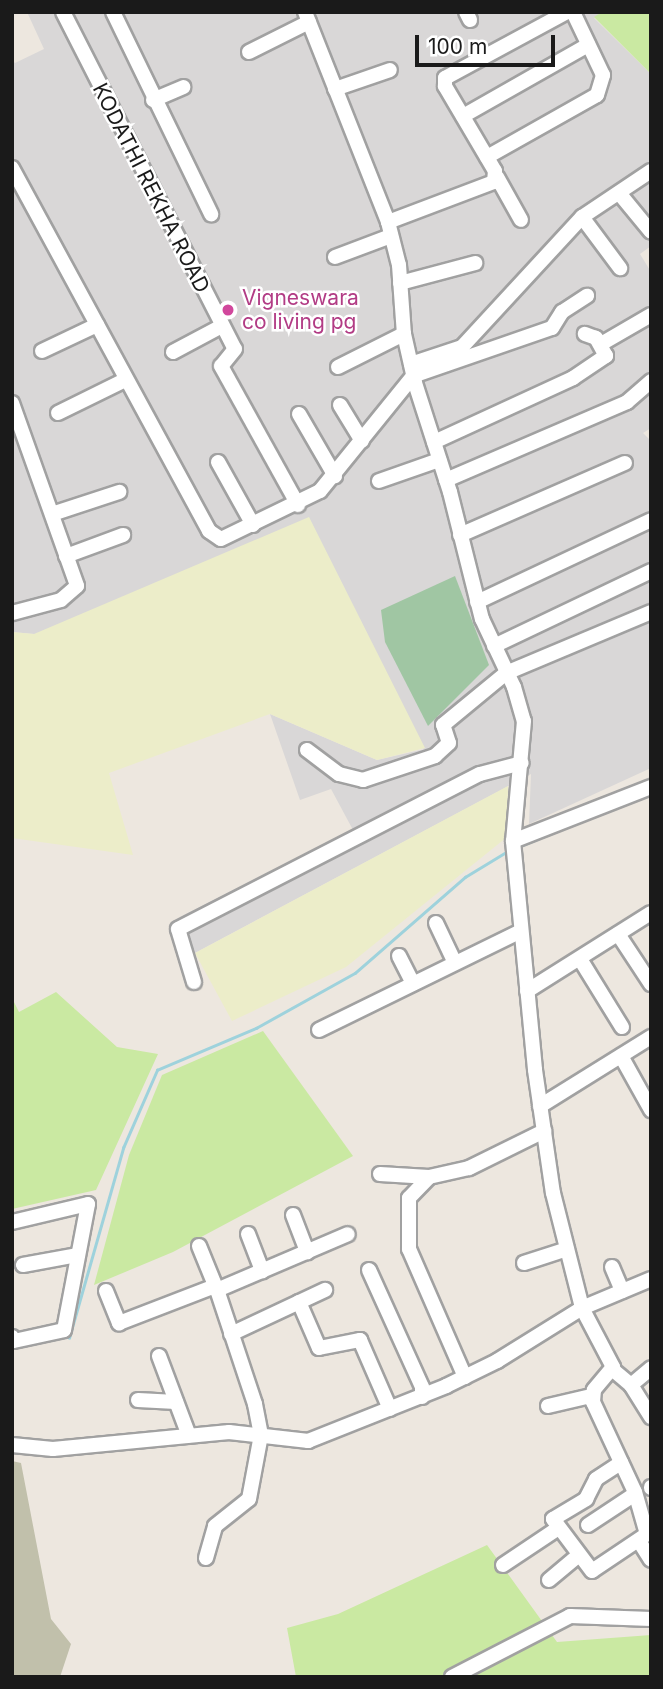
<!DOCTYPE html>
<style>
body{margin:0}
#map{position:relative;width:663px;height:1689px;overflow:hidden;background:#ede7df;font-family:Inter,sans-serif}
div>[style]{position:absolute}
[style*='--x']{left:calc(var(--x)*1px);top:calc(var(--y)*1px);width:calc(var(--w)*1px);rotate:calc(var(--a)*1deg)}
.residential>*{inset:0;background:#d9d7d7}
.construction>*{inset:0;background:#c1c0ab}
.farmland>*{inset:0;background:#ecedc9}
.grass>*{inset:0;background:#cae9a2}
.cemetery>*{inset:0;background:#a0c6a3}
.stream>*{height:2.5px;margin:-1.25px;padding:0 1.25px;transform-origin:1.25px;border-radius:1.25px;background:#9ed2dc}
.roads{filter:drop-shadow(2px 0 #a1a1a1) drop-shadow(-2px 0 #a1a1a1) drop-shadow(0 2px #a1a1a1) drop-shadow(0 -2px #a1a1a1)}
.minor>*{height:14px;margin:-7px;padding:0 7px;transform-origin:7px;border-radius:7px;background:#fff}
.dots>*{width:19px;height:19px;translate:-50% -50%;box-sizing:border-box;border:4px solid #fff;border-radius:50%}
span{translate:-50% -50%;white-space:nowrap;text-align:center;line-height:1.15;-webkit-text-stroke:5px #fff;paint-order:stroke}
.street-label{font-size:21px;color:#1a1a1a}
.hotel-label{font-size:21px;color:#b23c85}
.left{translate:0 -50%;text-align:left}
.frame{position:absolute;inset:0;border:14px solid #1a1a1a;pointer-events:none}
.scale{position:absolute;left:415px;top:35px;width:140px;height:32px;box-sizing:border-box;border:4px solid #1a1a1a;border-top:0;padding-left:9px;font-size:21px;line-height:24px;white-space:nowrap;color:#1a1a1a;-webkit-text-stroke:5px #fff;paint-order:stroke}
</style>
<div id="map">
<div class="residential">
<div style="clip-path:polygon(27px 12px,602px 12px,594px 18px,651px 74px,651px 246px,640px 254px,651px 272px,651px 428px,643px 433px,651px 441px,651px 768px,529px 824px,531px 774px,195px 953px,180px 917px,353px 830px,331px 789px,300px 800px,270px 714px,377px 760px,425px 749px,34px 634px,12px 632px,12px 60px,15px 63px,44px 49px)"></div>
</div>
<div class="construction">
<div style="clip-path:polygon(12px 1461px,21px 1463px,51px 1619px,71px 1644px,60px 1677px,12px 1677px)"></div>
</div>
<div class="farmland">
<div style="clip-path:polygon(309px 517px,425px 748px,377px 760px,270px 714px,109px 773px,133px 855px,12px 838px,12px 632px,34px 634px)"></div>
<div style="clip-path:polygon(508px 786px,507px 837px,346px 967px,232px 1021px,195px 953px)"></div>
</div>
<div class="grass">
<div style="clip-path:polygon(602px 12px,651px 12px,651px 74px,594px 17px)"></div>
<div style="clip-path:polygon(56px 992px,117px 1047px,158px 1054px,96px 1190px,12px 1209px,12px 998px,19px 1012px)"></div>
<div style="clip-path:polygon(263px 1031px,353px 1156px,173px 1252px,94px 1285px,129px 1155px,162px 1075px)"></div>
<div style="clip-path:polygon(487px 1545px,557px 1642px,651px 1635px,651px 1677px,296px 1677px,287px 1628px,338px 1614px)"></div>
</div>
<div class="cemetery">
<div style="clip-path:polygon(455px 576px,489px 665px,428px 726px,385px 642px,381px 610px)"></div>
</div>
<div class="stream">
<div style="--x:518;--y:847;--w:42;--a:-22.3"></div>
<div style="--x:69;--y:1338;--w:198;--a:-74.1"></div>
<div style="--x:123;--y:1148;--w:85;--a:-66.4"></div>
<div style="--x:157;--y:1070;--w:108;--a:-23"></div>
<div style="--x:256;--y:1028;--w:113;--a:-29.1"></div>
<div style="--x:355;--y:973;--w:146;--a:-41.1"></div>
<div style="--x:465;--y:877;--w:50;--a:-31.2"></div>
</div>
<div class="roads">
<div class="minor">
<div style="--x:63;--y:12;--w:378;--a:63"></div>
<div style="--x:235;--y:349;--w:22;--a:129"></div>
<div style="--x:221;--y:366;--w:159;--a:61"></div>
<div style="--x:113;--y:12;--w:225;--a:64.1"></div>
<div style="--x:305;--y:12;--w:226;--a:68.4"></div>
<div style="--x:388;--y:222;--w:44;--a:75.7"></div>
<div style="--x:399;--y:265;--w:69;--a:85.9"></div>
<div style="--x:404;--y:334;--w:50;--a:77.3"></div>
<div style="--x:415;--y:383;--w:114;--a:72.2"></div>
<div style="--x:450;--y:492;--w:131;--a:75.9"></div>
<div style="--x:482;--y:619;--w:75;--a:64.8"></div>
<div style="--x:514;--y:687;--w:35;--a:74"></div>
<div style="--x:524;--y:721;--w:121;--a:95.2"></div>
<div style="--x:513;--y:841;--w:230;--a:84.5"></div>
<div style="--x:535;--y:1070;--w:124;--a:81.7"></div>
<div style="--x:553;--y:1193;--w:119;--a:75.8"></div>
<div style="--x:582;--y:1308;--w:75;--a:-22.8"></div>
<div style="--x:466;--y:12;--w:9;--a:63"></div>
<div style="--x:249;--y:52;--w:67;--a:-26.6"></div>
<div style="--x:335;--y:89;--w:58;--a:-19.1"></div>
<div style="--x:153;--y:100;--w:33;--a:-23"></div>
<div style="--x:463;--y:116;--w:144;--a:-29.6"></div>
<div style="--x:487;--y:157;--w:126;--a:-29.4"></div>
<div style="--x:597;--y:95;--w:21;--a:-73"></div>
<div style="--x:603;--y:75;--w:70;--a:-115.5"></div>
<div style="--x:12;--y:168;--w:413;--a:61.5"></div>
<div style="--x:209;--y:531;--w:14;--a:34"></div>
<div style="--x:221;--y:539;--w:110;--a:-25.9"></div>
<div style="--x:320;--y:491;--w:148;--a:-51"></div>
<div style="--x:413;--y:376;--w:147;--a:-19.1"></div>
<div style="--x:552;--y:328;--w:19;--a:-58"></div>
<div style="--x:562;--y:312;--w:30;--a:-33"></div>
<div style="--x:497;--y:177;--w:49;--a:60.8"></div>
<div style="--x:619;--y:193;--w:50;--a:50.6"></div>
<div style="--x:582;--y:217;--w:64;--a:53.3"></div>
<div style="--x:388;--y:222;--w:113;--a:-20.7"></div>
<div style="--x:494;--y:182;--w:11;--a:-85"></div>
<div style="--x:495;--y:171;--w:99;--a:-120.5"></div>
<div style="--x:445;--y:86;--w:8;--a:-90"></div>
<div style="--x:445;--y:78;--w:139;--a:-28.4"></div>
<div style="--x:335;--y:257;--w:60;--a:-20.6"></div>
<div style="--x:400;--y:283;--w:78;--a:-14.9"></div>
<div style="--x:601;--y:344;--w:58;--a:-30.1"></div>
<div style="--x:42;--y:351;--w:61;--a:-25.3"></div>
<div style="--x:173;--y:352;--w:55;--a:-28"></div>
<div style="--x:411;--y:364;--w:54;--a:-18.4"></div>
<div style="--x:462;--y:347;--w:177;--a:-47.3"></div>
<div style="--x:582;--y:217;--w:83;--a:-33.7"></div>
<div style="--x:338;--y:367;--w:74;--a:-26.6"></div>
<div style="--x:12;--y:403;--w:194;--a:70.4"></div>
<div style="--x:77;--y:586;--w:21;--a:139"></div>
<div style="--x:61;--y:600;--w:51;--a:165.1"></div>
<div style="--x:340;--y:405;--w:42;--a:58.6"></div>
<div style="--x:58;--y:413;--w:75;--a:-26.2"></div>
<div style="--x:299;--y:414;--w:72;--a:59.9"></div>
<div style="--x:434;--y:442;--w:153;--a:-24.7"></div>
<div style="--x:573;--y:378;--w:40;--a:-34"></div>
<div style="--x:606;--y:356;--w:21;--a:-119"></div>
<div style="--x:596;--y:338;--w:12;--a:-160"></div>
<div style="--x:218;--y:462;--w:72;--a:60.9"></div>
<div style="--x:446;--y:480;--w:197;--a:-23.3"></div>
<div style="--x:627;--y:402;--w:32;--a:-41"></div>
<div style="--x:379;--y:481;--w:64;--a:-19.3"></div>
<div style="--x:52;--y:514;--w:71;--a:-18.2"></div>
<div style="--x:460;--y:535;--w:180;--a:-23.6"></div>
<div style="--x:66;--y:556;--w:61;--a:-20.2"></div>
<div style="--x:477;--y:602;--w:192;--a:-25.2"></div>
<div style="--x:494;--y:646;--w:174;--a:-25.5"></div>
<div style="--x:307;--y:750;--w:40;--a:37"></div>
<div style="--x:339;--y:774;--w:25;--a:14"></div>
<div style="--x:363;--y:780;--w:76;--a:-18.4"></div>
<div style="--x:435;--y:756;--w:19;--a:-43"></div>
<div style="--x:449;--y:743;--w:19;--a:-108"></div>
<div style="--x:443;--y:725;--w:82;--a:-39.5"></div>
<div style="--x:506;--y:673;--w:157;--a:-22.8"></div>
<div style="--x:513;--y:841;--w:148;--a:-21.4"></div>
<div style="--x:436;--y:923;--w:44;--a:64.6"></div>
<div style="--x:618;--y:934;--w:60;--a:56.6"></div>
<div style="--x:399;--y:956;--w:31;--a:63"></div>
<div style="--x:580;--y:959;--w:80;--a:58.3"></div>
<div style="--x:194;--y:982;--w:55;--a:-106.8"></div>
<div style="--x:178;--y:929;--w:339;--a:-27.2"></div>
<div style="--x:480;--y:774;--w:43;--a:-14.7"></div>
<div style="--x:527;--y:991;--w:146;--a:-32.2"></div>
<div style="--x:319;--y:1030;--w:225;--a:-26.1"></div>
<div style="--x:621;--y:1056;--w:62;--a:60.9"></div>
<div style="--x:540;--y:1106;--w:131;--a:-31.9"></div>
<div style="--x:380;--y:1174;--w:49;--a:3.5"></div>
<div style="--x:293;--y:1215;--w:40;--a:69"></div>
<div style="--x:248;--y:1234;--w:40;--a:69"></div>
<div style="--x:199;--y:1246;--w:48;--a:67.8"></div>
<div style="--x:524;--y:1263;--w:45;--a:-18"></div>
<div style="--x:23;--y:1265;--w:56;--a:-10.3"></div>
<div style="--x:612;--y:1267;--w:26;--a:67"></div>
<div style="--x:369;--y:1270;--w:128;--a:65.6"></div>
<div style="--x:422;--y:1387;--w:10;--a:90"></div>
<div style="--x:106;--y:1291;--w:35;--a:68"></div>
<div style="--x:119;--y:1323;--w:103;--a:-21.1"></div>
<div style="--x:299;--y:1302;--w:50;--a:66.5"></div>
<div style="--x:319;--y:1348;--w:42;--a:-11"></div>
<div style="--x:360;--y:1340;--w:75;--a:66.5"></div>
<div style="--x:231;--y:1334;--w:104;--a:-25.1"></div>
<div style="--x:12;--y:1337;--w:4;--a:63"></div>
<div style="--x:14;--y:1341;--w:51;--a:-12.4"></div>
<div style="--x:64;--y:1330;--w:128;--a:-79.2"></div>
<div style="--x:88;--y:1204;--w:78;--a:166.7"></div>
<div style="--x:159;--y:1356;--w:85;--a:69.4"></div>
<div style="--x:612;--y:1369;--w:25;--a:40"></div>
<div style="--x:631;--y:1385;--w:38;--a:58"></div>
<div style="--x:465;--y:1377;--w:140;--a:-113.6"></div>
<div style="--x:409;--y:1249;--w:51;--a:-90"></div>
<div style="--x:409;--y:1198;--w:29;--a:-46"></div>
<div style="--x:429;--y:1177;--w:41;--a:-12.7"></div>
<div style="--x:469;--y:1168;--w:84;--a:-26.3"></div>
<div style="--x:631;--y:1385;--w:26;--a:-40"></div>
<div style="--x:138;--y:1400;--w:38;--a:3"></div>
<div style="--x:548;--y:1406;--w:44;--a:-13.1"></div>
<div style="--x:12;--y:1445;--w:41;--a:5.6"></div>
<div style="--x:53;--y:1449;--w:177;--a:-5.5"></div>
<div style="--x:229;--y:1432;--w:80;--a:6.5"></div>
<div style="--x:308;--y:1441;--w:149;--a:-21.7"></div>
<div style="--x:446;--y:1386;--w:57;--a:-26.1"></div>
<div style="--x:497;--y:1361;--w:100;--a:-31.9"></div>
<div style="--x:582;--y:1308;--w:67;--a:62.3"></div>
<div style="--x:613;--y:1367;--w:30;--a:130"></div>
<div style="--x:594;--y:1390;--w:12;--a:95"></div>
<div style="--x:593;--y:1402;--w:99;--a:65"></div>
<div style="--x:635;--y:1492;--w:44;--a:74.1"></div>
<div style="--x:647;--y:1534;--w:66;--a:146.1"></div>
<div style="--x:592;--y:1571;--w:65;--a:-126.9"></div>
<div style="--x:553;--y:1519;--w:39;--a:-31"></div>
<div style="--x:586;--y:1499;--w:22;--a:-63"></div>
<div style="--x:596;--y:1479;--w:30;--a:-33"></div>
<div style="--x:651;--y:1487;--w:1;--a:90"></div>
<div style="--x:588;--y:1525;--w:56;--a:-33.4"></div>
<div style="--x:639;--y:1541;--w:22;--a:58"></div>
<div style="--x:206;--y:1558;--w:33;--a:-74"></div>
<div style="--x:215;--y:1526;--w:43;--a:-38.5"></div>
<div style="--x:249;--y:1499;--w:65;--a:-79.4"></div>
<div style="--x:261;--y:1435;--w:32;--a:-101"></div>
<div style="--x:255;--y:1404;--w:120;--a:-108.4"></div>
<div style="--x:217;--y:1290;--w:142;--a:-23.1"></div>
<div style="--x:503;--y:1565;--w:65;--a:-33.7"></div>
<div style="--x:549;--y:1580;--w:38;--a:-40"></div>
<div style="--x:452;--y:1677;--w:133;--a:-27.3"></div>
<div style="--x:570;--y:1616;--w:81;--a:2.1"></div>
</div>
</div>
<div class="dots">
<div style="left:228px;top:310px;background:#d1479c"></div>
</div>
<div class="street-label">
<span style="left:151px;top:188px;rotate:63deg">KODATHI REKHA ROAD</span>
</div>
<div class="hotel-label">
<span class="left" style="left:242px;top:310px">Vigneswara<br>co living pg</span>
</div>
<div class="frame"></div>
<div class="scale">100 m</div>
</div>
